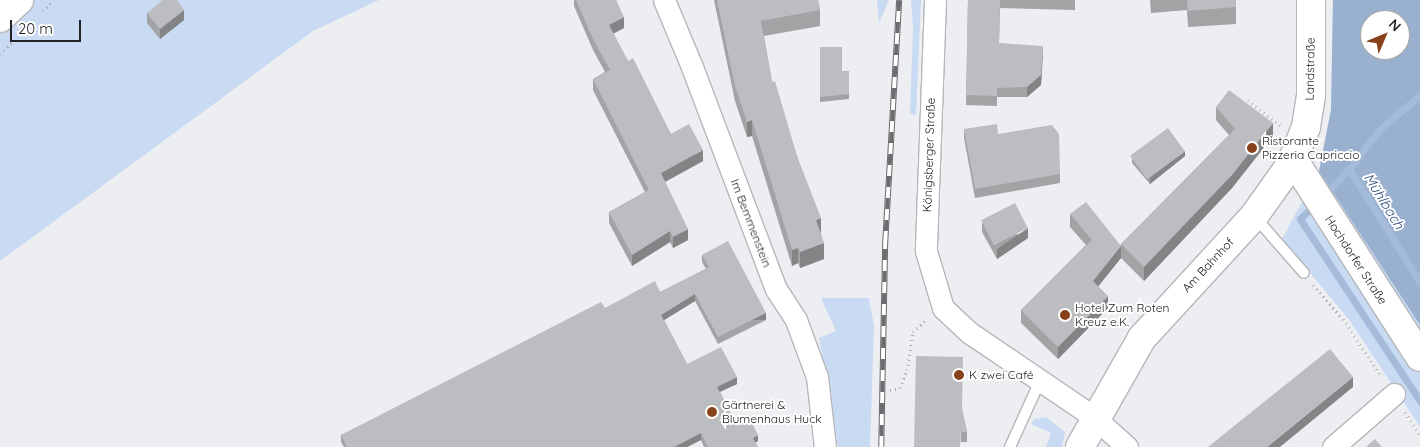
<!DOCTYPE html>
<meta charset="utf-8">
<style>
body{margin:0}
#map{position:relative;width:1420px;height:447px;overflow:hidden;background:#eceef1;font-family:Quicksand,sans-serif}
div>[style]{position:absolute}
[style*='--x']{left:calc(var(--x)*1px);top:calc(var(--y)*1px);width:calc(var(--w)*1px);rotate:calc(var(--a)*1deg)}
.green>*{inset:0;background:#c9daf3}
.forest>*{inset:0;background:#99b0cf}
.stream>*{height:7px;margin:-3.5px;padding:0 3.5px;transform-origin:3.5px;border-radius:3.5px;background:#a4bbda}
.path>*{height:3px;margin-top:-1.5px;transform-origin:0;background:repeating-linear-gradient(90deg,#a9abad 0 1px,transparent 0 5px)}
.roads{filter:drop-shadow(1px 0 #b5b7ba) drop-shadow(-1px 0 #b5b7ba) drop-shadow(0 1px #b5b7ba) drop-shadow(0 -1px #b5b7ba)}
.lane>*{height:10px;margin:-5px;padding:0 5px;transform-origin:5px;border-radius:5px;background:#fff}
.street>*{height:21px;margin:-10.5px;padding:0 10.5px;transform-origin:10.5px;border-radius:10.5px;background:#fff}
.secondary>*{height:28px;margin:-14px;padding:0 14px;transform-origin:14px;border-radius:14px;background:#fff}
.rail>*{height:5.5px;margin-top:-2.75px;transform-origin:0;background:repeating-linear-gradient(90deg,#fff 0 11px,#6b6c6e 0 22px);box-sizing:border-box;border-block:1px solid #6b6c6e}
.wall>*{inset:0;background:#a1a3a5}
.shaded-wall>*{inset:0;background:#838486;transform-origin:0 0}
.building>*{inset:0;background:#bbbdc0;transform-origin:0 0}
.dots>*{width:14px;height:14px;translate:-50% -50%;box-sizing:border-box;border:2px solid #fff;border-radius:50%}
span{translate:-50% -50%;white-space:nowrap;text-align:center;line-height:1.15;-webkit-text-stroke:4px #fff;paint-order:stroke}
.street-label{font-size:12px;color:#212223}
.poi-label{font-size:12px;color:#212223}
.left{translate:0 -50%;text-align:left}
.water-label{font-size:14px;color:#2f4e79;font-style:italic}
.north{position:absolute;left:1360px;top:10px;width:50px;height:50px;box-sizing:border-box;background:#fff;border:1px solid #a6a7a7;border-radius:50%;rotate:45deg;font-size:14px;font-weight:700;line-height:20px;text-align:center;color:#212223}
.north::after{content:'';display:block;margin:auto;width:18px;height:22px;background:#88421b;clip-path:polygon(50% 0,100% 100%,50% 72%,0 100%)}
.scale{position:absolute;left:10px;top:20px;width:71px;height:22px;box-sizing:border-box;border:2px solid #212223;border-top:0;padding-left:6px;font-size:15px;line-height:18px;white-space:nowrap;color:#212223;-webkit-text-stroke:4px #fff;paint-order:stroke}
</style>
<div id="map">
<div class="green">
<div style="clip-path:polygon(0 0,379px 0,313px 31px,0 261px)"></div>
<div style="clip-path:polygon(877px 0,889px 0,879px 23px)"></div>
<div style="clip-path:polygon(911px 0,921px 0,916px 115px,910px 113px,913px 29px)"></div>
<div style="clip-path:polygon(evenodd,1333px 0,1420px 0,1420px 427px,1350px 321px,1282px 239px,1319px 171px,1331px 110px,1333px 0,1370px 20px,1400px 20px,1400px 50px,1370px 50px,1370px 20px)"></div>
<div style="clip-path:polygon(821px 298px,869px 298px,874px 326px,870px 447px,838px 447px,819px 338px,836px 331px)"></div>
<div style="clip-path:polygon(1046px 417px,1065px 432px,1062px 447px,1046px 447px,1051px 433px,1031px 424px,1034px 419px)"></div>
</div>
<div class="forest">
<div style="clip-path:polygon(evenodd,1333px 0,1420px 0,1420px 325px,1319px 171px,1331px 110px,1333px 0,1370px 20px,1400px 20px,1400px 50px,1370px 50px,1370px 20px)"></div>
</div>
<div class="stream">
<div style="--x:1420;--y:95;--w:54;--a:139.5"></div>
<div style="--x:1379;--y:130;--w:49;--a:127.6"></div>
<div style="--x:1349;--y:169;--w:133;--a:57.9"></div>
<div style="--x:1323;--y:196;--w:37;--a:-46"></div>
<div style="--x:1315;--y:204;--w:21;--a:135"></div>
<div style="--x:1300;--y:219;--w:218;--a:56.6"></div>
</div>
<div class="path">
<div style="--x:43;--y:11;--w:15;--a:-48"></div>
<div style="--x:0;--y:54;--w:17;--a:-45"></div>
<div style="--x:1248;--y:100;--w:41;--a:38"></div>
<div style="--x:1313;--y:285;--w:45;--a:48.6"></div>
<div style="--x:1343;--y:319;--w:69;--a:56.3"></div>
<div style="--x:890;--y:390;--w:10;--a:-11"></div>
<div style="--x:900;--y:388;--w:19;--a:-69"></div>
<div style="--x:907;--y:370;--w:38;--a:-81"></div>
<div style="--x:913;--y:332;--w:16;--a:-43"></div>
<div style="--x:1405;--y:412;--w:27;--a:57"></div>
</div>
<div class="roads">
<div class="lane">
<div style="--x:1255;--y:217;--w:74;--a:48.8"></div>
<div style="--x:1010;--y:447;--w:72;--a:-65.6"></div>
</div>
<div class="street">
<div style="--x:664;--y:0;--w:73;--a:67.3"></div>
<div style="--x:692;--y:67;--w:237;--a:69.3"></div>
<div style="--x:776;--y:289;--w:37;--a:57"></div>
<div style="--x:796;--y:320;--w:61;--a:69.8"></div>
<div style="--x:817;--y:377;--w:70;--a:83.5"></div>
<div style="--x:935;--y:0;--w:251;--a:92.1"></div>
<div style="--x:926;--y:251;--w:59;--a:73.4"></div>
<div style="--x:943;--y:308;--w:37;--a:43"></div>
<div style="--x:970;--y:333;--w:150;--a:34.1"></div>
<div style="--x:1094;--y:417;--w:45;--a:42.3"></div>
<div style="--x:1333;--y:447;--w:81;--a:-41"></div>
</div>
<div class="secondary">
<div style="--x:0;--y:18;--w:26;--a:-43"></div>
<div style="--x:1291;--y:164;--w:11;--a:34"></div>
<div style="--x:1300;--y:170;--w:222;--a:57.3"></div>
<div style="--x:1080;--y:447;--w:125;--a:-60.4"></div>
<div style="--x:1142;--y:338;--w:166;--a:-47.4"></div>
<div style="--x:1254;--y:216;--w:64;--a:-54.6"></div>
<div style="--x:1291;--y:164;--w:40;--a:-68"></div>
<div style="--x:1306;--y:127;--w:32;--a:-81"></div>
<div style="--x:1311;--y:95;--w:95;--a:-90"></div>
</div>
</div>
<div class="rail">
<div style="--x:881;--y:447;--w:205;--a:-88.9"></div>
<div style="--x:885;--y:242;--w:242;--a:-86.7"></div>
</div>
<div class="wall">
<div style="clip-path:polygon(574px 0,616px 0,624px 28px,613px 33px,628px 61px,671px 134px,703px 161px,665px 182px,688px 240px,673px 248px,670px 242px,632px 266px,609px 223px,609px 212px,645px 192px,593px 90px,593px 79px,605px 72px,593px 50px,574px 6px)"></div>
<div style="clip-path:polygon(714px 0,818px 0,820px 10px,820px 26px,764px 36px,772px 82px,797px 156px,821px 234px,824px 259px,800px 268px,798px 263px,792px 266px,752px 136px,747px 137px,735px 101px)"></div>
<div style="clip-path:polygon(968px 0,1075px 0,1075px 10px,1000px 8px,999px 43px,1043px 56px,1041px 85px,1027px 97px,997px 97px,997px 106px,966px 105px)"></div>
<div style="clip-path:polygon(1150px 0,1236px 0,1236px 24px,1188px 27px,1187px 10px,1151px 13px)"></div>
<div style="clip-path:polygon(147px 13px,184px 20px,160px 39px,147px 23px)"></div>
<div style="clip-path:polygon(820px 47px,842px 71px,849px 71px,849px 99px,820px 102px)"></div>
<div style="clip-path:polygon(1216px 107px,1273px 136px,1232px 188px,1144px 281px,1121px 258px,1098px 286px,1108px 308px,1058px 359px,1021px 323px,1021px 310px,1086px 245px,1070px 227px,1070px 214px,1121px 246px,1121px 244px,1229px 135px,1216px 120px)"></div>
<div style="clip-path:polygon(964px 129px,998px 134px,1060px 174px,1060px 183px,975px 198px,964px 138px)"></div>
<div style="clip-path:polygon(1185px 156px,1150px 184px,1132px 163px,1132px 158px)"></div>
<div style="clip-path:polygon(982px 222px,1028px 238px,997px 259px,982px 232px)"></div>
<div style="clip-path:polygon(702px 255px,766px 320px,718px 344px,695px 301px,664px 320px,687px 364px,737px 384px,720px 392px,736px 424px,758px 441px,755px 443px,758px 447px,704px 447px,701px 440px,687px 447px,344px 447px,341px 442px,341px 435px,605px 308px,660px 292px,706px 269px,702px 262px)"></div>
<div style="clip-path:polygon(962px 409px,967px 432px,967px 442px,961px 442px)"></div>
</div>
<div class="shaded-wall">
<div style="clip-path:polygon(184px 10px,184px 20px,160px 39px,160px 29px)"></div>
<div style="clip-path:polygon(624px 17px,624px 28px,609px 36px,609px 25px)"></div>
<div style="clip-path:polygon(1043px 46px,1041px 85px,1027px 97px,1027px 87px)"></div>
<div style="clip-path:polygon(752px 120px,752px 136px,747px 137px,747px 122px)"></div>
<div style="clip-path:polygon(1273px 123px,1273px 136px,1232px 188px,1144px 281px,1144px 267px)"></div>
<div style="clip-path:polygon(703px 150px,703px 161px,661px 184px,661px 173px)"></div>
<div style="clip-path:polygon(1185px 151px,1185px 156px,1150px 184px,1150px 178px)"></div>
<div style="clip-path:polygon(821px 218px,821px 234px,816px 220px)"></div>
<div style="clip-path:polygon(1028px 228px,1028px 238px,997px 259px,997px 249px)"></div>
<div style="clip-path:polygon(688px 229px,688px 240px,673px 248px,673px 237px)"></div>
<div style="clip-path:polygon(670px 231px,670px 242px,632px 266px,632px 255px)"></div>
<div style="clip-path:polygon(824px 243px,824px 259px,800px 268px,800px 252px)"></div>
<div style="clip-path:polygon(1121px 246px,1121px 258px,1093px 293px,1093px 281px)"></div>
<div style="clip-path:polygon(798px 248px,798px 263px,792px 266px,792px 250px)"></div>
<div style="clip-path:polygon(695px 294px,695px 301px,661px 322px,661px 315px)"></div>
<div style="clip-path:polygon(1108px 296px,1108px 308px,1058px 359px,1058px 347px)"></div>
<div style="left:766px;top:313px;width:7px;height:54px;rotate:90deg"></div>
<div style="clip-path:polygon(737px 377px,737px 384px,717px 393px,717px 387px)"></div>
<div style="clip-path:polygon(1353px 377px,1353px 387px,1280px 447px,1267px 447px)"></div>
<div style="clip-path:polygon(701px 433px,701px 440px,687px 447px,674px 447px)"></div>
<div style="clip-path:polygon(758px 435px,758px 441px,753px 444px,753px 438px)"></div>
</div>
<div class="building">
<div style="clip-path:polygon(163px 0,177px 0,184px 10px,160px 29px,147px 13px)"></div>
<div style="clip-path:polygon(576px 0,616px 0,624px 17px,609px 25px,628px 61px,633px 58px,671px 134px,689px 124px,703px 150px,661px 173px,688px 229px,673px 237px,670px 231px,632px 255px,609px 212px,649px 190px,593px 79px,610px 70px,593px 39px)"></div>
<div style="clip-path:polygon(717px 0,818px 0,820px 10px,761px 21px,772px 82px,775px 81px,797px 156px,821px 218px,816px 220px,824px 243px,800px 252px,798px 248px,792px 250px,752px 120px,747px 122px,735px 86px)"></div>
<div style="clip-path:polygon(968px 0,1000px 0,999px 43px,1043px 46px,1041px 75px,1027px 87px,997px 88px,997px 96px,966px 95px)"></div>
<div style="clip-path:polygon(1187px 0,1236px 0,1236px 7px,1188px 11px)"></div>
<div style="clip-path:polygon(820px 47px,842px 47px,842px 71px,849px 71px,849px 94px,820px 97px)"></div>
<div style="clip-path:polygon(1229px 90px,1273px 123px,1232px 175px,1144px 267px,1121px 244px,1235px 129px,1216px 107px)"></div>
<div style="clip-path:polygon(997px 124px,998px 134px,1052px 125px,1059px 134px,1060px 174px,975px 189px,964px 129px)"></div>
<div style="left:1168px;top:128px;width:29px;height:47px;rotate:54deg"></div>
<div style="clip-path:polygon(1086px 202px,1121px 246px,1093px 281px,1108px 296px,1058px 347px,1021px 310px,1092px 240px,1070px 214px)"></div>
<div style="left:1015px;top:203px;width:28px;height:38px;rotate:63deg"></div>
<div style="clip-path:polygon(728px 241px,766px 313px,718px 337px,695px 294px,661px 315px,687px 364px,721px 347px,737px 377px,717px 387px,736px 424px,749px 417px,758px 435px,753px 438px,758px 447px,708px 447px,701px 433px,674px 447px,347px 447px,341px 435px,601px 302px,605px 308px,655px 281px,660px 292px,709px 267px,702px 255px)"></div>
<div style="clip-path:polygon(1330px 349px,1353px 377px,1267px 447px,1208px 447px)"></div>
<div style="clip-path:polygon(916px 356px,963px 357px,962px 408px,967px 432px,961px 432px,960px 447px,914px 447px)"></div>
<div style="clip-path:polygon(1375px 439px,1382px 447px,1366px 447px)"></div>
</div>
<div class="dots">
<div style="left:1252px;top:148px;background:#88421b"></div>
<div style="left:1065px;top:315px;background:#88421b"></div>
<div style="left:959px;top:375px;background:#88421b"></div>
<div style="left:712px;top:412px;background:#88421b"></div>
</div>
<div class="street-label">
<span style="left:1310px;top:69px;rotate:-89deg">Landstraße</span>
<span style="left:929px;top:155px;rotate:-88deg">Königsberger Straße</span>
<span style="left:751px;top:223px;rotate:69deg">Im Bemmenstein</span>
<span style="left:1356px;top:260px;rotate:57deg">Hochdorfer Straße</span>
<span style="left:1208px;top:265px;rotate:-47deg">Am Bahnhof</span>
</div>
<div class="poi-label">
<span class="left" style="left:1262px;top:148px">Ristorante<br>Pizzeria Capriccio</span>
<span class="left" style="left:1075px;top:315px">Hotel Zum Roten<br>Kreuz e.K.</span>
<span class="left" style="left:969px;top:375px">K zwei Café</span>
<span class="left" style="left:722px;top:412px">Gärtnerei &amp;<br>Blumenhaus Huck</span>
</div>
<div class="water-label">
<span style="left:1384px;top:201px;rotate:58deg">Mühlbach</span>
</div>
<div class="north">N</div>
<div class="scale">20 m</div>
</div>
